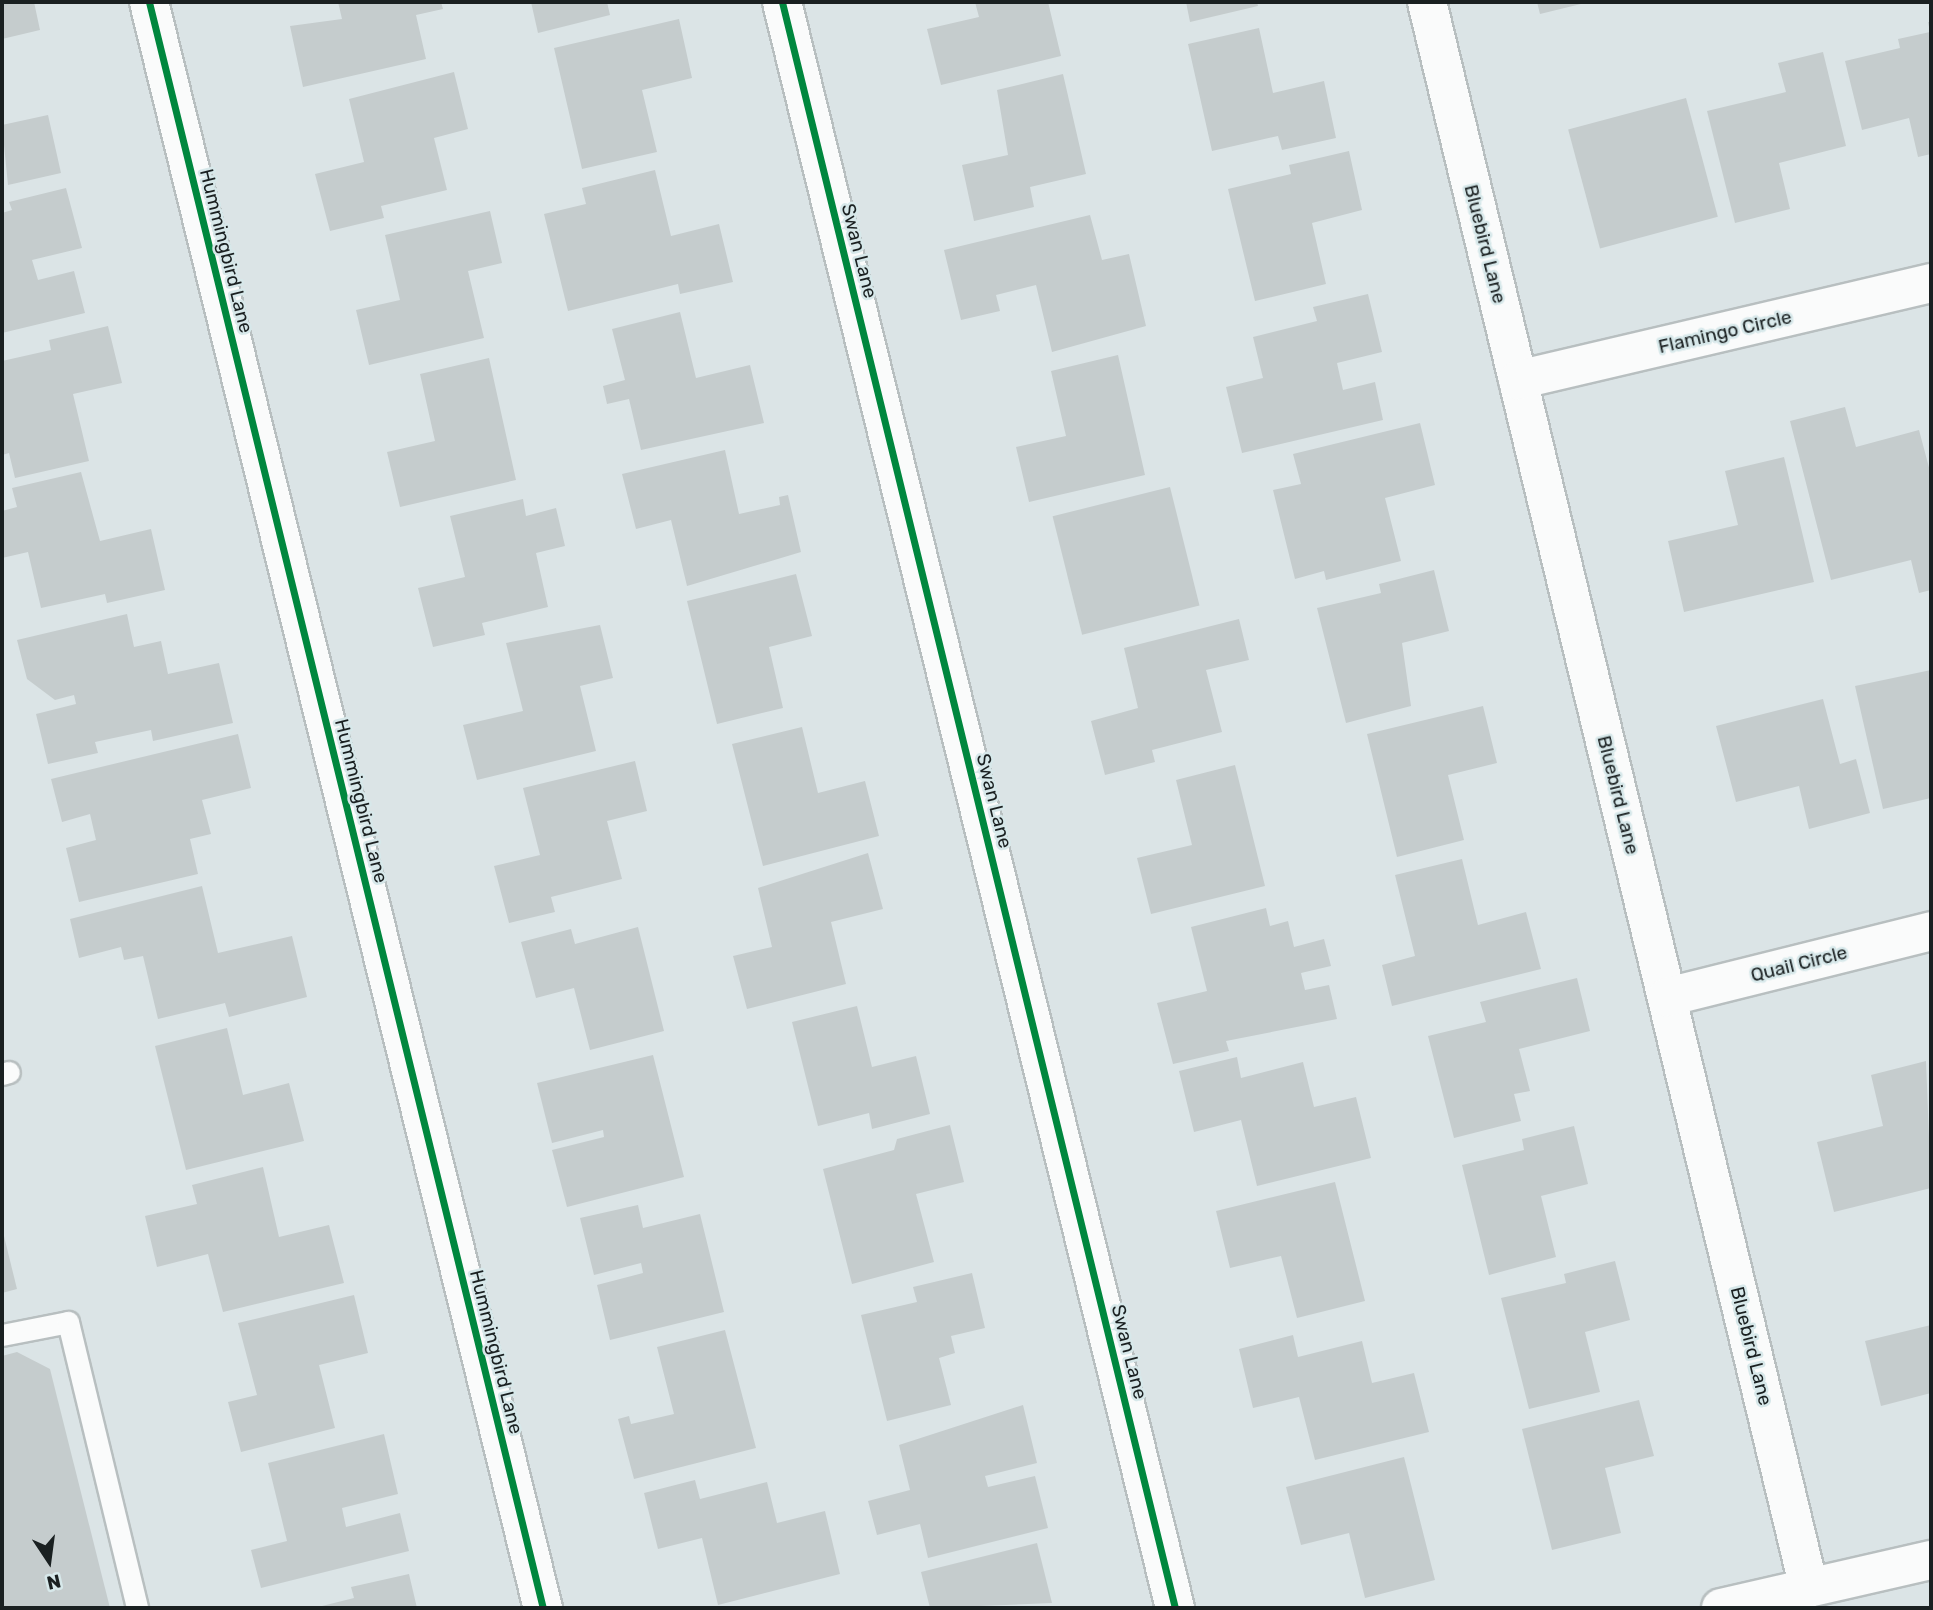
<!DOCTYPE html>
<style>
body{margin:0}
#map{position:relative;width:1933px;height:1610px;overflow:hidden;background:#dbe4e6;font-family:Rubik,sans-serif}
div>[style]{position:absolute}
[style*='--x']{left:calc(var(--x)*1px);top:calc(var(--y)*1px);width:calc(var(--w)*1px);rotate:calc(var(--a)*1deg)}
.building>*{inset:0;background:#c5cccd;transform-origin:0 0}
.roads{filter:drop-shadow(2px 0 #b8bfc0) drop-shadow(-2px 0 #b8bfc0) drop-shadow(0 2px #b8bfc0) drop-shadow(0 -2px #b8bfc0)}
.service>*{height:21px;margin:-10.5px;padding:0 10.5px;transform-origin:10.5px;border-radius:10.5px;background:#fafbfb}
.minor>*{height:38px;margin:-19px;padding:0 19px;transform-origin:19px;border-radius:19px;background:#fafbfb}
.cycleway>*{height:7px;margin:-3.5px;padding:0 3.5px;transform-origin:3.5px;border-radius:3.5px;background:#00873e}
span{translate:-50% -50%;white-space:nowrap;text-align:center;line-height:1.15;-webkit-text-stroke:5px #d7e8ea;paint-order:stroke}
.street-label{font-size:19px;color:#1a2021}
.frame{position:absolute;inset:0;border:4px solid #1a2021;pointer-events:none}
.north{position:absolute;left:14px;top:1526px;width:70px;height:70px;-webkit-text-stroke:5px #d7e8ea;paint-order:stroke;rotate:167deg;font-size:19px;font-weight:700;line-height:28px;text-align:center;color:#1a2021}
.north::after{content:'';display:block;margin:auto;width:24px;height:32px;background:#1a2021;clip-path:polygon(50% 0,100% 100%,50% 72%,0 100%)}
</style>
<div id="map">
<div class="building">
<div style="clip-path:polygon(2px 2px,34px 2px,40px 30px,2px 39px)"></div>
<div style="clip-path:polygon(338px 2px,441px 2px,443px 9px,416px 15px,426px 59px,303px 87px,290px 26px,342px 19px)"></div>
<div style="clip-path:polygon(531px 2px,607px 2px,610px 15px,538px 33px)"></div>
<div style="clip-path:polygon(975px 2px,1048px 2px,1061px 56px,941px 85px,927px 29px,979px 17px)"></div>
<div style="clip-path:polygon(1186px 2px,1257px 2px,1258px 6px,1190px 22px)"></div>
<div style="clip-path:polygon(1537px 2px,1585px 2px,1585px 3px,1540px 14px)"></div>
<div style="clip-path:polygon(679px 19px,692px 78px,642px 90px,657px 152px,582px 169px,554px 48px)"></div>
<div style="clip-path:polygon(1928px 22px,1931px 22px,1931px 154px,1918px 157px,1909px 118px,1862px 130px,1845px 61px,1900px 48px,1898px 39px,1930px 32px)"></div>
<div style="clip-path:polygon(1259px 28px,1273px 93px,1324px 81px,1336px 138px,1282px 150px,1278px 136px,1212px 151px,1188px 44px)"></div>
<div style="clip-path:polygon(1823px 52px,1846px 146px,1779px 163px,1790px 209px,1735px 223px,1707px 111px,1786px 92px,1778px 63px)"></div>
<div style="clip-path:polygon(454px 72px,468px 129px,434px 138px,447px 190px,381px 206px,384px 218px,330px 231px,315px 174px,364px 162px,349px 99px)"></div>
<div style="clip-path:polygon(1063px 74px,1086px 174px,1030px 187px,1034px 207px,974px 221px,962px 165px,1008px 155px,997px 90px)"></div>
<div style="left:1686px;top:98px;width:123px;height:122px;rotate:75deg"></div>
<div style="clip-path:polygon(48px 115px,61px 173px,8px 185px,2px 125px)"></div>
<div style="clip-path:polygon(1349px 151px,1362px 210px,1312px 223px,1326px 284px,1255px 301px,1228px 189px,1291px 174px,1289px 165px)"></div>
<div style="clip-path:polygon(655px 170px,671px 236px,719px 224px,733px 282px,680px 294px,678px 284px,568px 311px,544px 214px,586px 204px,582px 188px)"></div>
<div style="clip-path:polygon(66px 188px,82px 248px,32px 260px,38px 280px,74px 271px,85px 313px,2px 333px,2px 213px,12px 210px,9px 202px)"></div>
<div style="clip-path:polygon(490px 211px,502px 263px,468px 271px,484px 338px,369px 365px,356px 310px,400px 300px,385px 235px)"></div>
<div style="clip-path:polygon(1090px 215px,1102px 260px,1129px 254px,1146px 326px,1052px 352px,1036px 285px,996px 295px,1000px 311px,961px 320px,944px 250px)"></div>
<div style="clip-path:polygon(1368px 294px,1382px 352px,1337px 363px,1343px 390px,1375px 382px,1383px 420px,1242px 453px,1226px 387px,1263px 378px,1253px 337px,1317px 321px,1313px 307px)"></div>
<div style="clip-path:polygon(680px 312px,696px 378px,750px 365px,764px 423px,641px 450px,629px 399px,607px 404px,603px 386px,625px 380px,612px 329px)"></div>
<div style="clip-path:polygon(108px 326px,122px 383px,73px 394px,89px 461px,15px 478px,9px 453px,2px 455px,2px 361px,51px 350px,49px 340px)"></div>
<div style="clip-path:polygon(1118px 355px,1145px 475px,1029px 502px,1016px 447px,1066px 436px,1051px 371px)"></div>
<div style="clip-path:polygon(489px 358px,516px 480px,400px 507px,387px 452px,435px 441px,420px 374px)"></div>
<div style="clip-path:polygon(1845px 407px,1856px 447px,1919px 430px,1931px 475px,1931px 590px,1919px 593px,1911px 560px,1831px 580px,1790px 421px)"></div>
<div style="clip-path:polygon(1420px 423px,1435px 485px,1385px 498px,1401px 561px,1326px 580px,1324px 571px,1295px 579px,1273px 490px,1301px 484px,1293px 454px)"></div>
<div style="clip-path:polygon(725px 450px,739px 514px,780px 505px,779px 497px,788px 495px,801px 552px,687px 586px,671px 520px,636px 529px,622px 474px)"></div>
<div style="clip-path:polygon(1784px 457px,1814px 582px,1684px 612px,1668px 541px,1738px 525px,1725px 471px)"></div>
<div style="clip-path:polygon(81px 472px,100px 541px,151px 529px,165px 590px,107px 603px,105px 594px,41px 608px,28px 552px,2px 558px,2px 511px,17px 507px,12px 488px)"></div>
<div style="left:1170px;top:487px;width:122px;height:121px;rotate:76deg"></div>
<div style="clip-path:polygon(523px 499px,526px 516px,556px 508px,565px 546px,536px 553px,548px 607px,482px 623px,485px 635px,433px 647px,418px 588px,465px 577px,450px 516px)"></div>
<div style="clip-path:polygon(1434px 570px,1449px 631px,1402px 643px,1411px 706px,1346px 723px,1317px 608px,1381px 593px,1379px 584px)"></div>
<div style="clip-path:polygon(796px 574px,812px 636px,769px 647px,783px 708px,717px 724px,687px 601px)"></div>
<div style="clip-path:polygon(127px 614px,134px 647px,161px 641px,168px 674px,219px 663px,233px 723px,153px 741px,151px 730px,95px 742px,98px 753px,48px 764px,36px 714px,76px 704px,74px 695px,55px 700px,27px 679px,17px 640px)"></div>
<div style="clip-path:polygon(1239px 619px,1249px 660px,1206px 670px,1222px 732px,1152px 750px,1155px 762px,1105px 775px,1091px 721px,1138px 708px,1124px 648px)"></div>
<div style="clip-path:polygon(600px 625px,613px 678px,580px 686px,596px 751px,477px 780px,463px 725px,523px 711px,506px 643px)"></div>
<div style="clip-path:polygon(1931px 670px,1931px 798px,1883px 809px,1855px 686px)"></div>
<div style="clip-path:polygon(1823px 699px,1840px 764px,1856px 759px,1870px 813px,1809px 829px,1799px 786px,1736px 802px,1716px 726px)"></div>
<div style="clip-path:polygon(1483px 706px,1497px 763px,1448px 775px,1464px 840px,1397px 857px,1367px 734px)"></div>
<div style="clip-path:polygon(802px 727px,818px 793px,865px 781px,879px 836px,763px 866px,732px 744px)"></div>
<div style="clip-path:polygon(238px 734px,251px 788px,202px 800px,211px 834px,190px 839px,198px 874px,79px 902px,66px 848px,96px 840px,90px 814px,62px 822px,51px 779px)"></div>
<div style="clip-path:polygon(635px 761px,647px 811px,607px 821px,622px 879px,551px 897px,555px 912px,509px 923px,494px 866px,540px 855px,523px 788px)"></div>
<div style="clip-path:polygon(1235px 765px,1265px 886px,1151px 914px,1137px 858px,1192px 845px,1176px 780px)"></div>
<div style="clip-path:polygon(868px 853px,883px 909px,831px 922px,846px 984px,747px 1009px,733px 956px,772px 947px,758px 888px)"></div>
<div style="clip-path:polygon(1462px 859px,1478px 925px,1526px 912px,1541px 969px,1392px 1006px,1382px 965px,1415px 956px,1395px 875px)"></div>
<div style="clip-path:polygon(202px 886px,218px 953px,292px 936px,307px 997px,229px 1017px,225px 1003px,158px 1019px,143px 956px,124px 960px,121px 947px,79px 958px,70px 919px)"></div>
<div style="clip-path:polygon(1266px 908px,1270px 926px,1288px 921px,1294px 947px,1324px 939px,1331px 966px,1301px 973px,1305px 990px,1329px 985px,1337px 1019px,1226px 1041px,1229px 1051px,1173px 1064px,1157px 1003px,1207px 991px,1191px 927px)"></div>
<div style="clip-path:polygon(638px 927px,664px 1031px,590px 1050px,574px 988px,536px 998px,521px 942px,571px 929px,575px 944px)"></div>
<div style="clip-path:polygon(1577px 978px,1590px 1031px,1519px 1049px,1530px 1091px,1514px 1094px,1521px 1121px,1454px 1138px,1428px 1036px,1486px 1022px,1480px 1002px)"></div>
<div style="clip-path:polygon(857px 1006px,872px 1067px,916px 1056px,930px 1114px,872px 1129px,869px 1113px,818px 1126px,792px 1022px)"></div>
<div style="clip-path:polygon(227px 1028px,243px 1095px,289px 1083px,304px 1141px,186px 1170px,155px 1046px)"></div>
<div style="clip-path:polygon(653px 1055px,684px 1177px,567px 1207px,552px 1150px,604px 1137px,603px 1130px,552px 1143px,537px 1083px)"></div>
<div style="clip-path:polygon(1237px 1057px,1241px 1078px,1303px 1062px,1314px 1107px,1356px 1097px,1371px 1158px,1257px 1186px,1241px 1120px,1194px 1132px,1179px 1071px)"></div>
<div style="clip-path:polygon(1926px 1061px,1931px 1188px,1834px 1212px,1817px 1142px,1883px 1126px,1871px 1075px)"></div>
<div style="clip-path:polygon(950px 1125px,964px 1182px,916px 1194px,934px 1262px,852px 1284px,823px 1169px,894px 1150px,897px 1139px)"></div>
<div style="clip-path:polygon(1574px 1126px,1588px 1184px,1541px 1196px,1556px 1257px,1489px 1275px,1462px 1165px,1524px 1150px,1522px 1139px)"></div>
<div style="clip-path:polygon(263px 1167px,279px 1237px,329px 1225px,344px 1283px,223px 1312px,208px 1254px,157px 1267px,145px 1216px,197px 1204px,192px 1185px)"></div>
<div style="clip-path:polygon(1335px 1182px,1365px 1301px,1297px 1318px,1281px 1256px,1230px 1268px,1216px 1211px)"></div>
<div style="clip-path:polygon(638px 1205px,643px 1228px,700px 1214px,724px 1312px,610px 1340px,597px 1285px,643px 1273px,641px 1263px,594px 1275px,580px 1218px)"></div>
<div style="clip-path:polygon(3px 1232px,17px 1289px,2px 1293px,2px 1233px)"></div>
<div style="clip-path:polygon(1615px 1261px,1630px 1320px,1585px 1332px,1600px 1392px,1529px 1409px,1501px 1298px,1566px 1283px,1564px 1274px)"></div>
<div style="clip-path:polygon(972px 1273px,985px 1328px,951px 1336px,955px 1353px,939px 1358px,951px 1405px,887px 1421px,861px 1315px,917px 1302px,913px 1287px)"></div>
<div style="clip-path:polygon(354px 1295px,368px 1353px,319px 1365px,335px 1428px,241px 1452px,228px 1402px,257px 1395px,238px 1323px)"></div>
<div style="clip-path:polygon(1931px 1325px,1931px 1393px,1881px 1406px,1865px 1341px)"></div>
<div style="clip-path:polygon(725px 1330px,756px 1448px,634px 1479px,618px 1419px,629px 1416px,631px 1424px,674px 1414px,657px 1347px)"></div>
<div style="clip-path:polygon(1293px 1335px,1298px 1357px,1362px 1341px,1372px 1383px,1414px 1373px,1429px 1432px,1315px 1460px,1299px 1397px,1253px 1408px,1239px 1349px)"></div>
<div style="clip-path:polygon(17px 1352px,50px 1369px,110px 1608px,2px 1608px,2px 1356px)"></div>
<div style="clip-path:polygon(1639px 1400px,1654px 1456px,1605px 1468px,1621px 1533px,1552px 1550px,1522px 1429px)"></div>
<div style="clip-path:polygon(1023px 1405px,1037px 1463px,985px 1476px,988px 1487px,1035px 1476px,1048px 1528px,928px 1558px,920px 1524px,877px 1535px,868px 1501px,910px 1490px,899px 1445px)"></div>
<div style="clip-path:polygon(384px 1434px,398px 1494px,342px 1508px,346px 1527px,400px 1513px,409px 1551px,261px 1588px,251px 1550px,287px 1541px,268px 1463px)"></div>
<div style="clip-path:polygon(1404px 1457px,1435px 1580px,1365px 1598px,1349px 1533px,1301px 1545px,1286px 1487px)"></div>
<div style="clip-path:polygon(695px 1480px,700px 1499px,767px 1482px,777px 1523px,825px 1511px,840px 1574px,718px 1605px,702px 1538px,658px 1549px,644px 1493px)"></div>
<div style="clip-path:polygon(1037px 1543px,1052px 1603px,930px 1608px,921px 1572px)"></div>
<div style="clip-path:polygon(409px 1574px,417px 1608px,314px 1608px,354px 1598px,351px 1587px)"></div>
</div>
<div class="roads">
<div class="service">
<div style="--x:2;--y:1074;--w:7;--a:-16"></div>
<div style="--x:2;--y:1335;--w:67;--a:-11.1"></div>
<div style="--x:68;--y:1322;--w:294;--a:76.4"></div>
</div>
<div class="minor">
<div style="--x:149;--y:2;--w:1654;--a:76.22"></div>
<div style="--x:782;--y:2;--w:1653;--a:76.25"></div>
<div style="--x:1427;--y:2;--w:1631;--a:76.46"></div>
<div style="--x:1518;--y:380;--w:424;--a:-13.2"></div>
<div style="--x:1667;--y:997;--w:272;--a:-14"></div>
<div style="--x:1721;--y:1608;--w:215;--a:-12.9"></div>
</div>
</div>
<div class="cycleway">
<div style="--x:149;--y:2;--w:1654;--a:76.22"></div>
<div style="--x:782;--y:2;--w:1653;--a:76.25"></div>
</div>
<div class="street-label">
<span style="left:1485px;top:244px;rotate:76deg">Bluebird Lane</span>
<span style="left:226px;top:251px;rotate:76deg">Hummingbird Lane</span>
<span style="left:859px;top:251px;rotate:76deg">Swan Lane</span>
<span style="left:1725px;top:332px;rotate:-13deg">Flamingo Circle</span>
<span style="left:1618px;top:795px;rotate:76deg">Bluebird Lane</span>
<span style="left:361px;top:801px;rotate:76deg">Hummingbird Lane</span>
<span style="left:994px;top:801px;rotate:76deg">Swan Lane</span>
<span style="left:1799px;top:964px;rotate:-14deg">Quail Circle</span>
<span style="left:1751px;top:1346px;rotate:76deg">Bluebird Lane</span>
<span style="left:496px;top:1352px;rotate:76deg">Hummingbird Lane</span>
<span style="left:1129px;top:1352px;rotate:76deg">Swan Lane</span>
</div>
<div class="frame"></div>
<div class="north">N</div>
</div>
